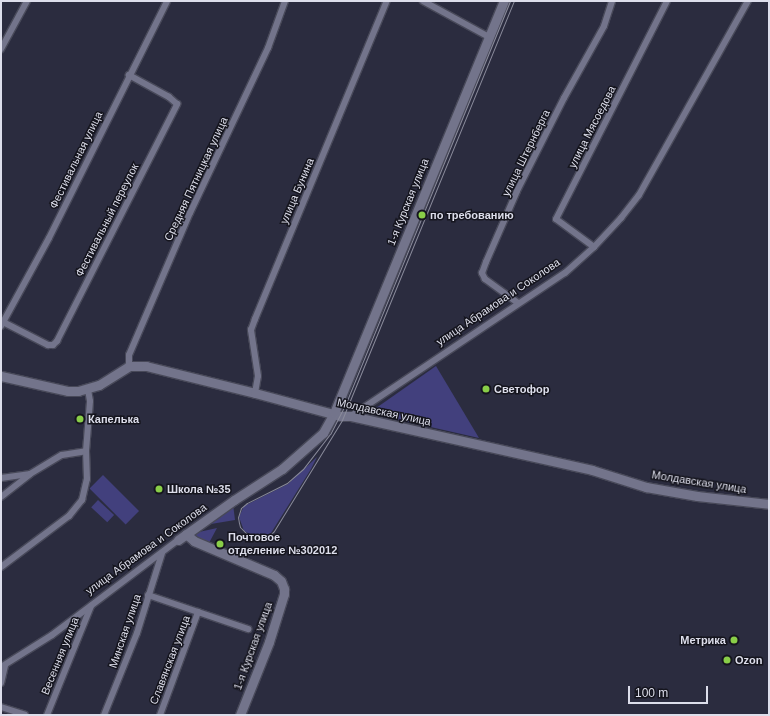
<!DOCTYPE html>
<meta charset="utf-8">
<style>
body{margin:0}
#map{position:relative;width:770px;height:716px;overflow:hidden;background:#2b2c3f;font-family:Arial,sans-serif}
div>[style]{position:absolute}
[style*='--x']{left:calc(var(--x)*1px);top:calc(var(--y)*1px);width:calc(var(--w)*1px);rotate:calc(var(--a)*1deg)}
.green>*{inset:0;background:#42407d;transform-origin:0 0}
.roads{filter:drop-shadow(1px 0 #484959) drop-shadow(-1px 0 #484959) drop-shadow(0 1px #484959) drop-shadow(0 -1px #484959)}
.street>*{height:6px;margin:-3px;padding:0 3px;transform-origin:3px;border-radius:3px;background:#73748b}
.secondary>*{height:9px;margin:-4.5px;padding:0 4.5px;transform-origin:4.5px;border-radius:4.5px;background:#73748b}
.tram>*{height:1px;margin:-0.5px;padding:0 0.5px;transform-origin:0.5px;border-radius:0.5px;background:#8a8b9b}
.dots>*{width:11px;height:11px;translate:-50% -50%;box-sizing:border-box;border:2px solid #15151e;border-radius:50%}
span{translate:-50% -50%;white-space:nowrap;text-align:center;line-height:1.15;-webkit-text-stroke:3px #15151e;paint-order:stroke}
.street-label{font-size:11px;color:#dddeeb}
.poi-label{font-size:11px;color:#dddeeb;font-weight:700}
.left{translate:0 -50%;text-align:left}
.right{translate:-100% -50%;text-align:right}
.frame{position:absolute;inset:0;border:2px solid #dddeeb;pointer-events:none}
.scale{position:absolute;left:628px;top:686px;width:80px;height:18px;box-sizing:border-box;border:2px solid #dddeeb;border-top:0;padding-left:5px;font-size:12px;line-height:14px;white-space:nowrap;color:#dddeeb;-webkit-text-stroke:3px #15151e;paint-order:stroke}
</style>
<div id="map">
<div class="green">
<div style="clip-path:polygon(436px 366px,479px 438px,369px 413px)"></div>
<div style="clip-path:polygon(317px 457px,311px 469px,271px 533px,265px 537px,256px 537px,244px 531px,239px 517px,244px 506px,288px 484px)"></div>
<div style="left:103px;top:475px;width:51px;height:19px;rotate:45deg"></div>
<div style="left:98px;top:500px;width:22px;height:10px;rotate:43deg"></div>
<div style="clip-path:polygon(233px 504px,235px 520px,205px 525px)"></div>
<div style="clip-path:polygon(217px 528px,209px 543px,194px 536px,197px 530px,199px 532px)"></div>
</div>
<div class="roads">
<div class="street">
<div style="--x:423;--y:1;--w:75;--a:28.6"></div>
<div style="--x:1;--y:49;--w:55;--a:-61.6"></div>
<div style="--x:594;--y:247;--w:47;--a:-143.6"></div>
<div style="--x:556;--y:219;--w:245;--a:-63"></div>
<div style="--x:518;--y:303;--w:41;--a:-144"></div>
<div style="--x:485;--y:279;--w:7;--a:-117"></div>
<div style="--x:482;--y:273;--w:12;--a:-70"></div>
<div style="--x:486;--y:262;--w:77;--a:-66.4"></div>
<div style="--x:517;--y:191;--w:104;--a:-63.2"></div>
<div style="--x:564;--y:98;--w:82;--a:-60.9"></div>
<div style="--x:604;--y:26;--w:26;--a:-72"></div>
<div style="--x:3;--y:322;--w:51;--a:27.1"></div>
<div style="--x:48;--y:345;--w:5;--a:0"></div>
<div style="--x:53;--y:345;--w:6;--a:-45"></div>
<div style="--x:57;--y:341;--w:266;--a:-63.1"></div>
<div style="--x:177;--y:104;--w:11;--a:-139"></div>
<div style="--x:169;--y:97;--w:46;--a:-151.2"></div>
<div style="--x:1;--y:326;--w:100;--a:-61.4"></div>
<div style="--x:49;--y:238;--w:265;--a:-63.5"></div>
<div style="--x:129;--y:366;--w:11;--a:-90"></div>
<div style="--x:129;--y:355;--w:155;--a:-66.8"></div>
<div style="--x:190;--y:213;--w:183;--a:-64.7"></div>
<div style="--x:268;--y:48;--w:50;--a:-70.1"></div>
<div style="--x:255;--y:393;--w:17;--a:-80"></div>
<div style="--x:258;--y:376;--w:47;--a:-98.7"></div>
<div style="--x:251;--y:330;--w:12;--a:-70"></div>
<div style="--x:255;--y:319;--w:344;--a:-67.5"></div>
<div style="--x:351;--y:416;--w:257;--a:-33.8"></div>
<div style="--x:565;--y:273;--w:39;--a:-42"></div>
<div style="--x:594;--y:247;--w:40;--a:-47"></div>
<div style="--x:621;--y:218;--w:29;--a:-52"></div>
<div style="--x:639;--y:195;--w:223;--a:-60.7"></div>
<div style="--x:1;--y:478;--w:28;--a:-8"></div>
<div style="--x:1;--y:497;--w:37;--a:-38"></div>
<div style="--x:30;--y:474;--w:37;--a:-31"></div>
<div style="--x:62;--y:455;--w:24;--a:-9"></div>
<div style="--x:1;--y:567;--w:85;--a:-36.9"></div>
<div style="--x:69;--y:516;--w:21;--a:-51"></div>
<div style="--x:82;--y:500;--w:22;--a:-77"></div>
<div style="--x:87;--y:479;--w:28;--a:-92"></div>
<div style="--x:86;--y:451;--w:50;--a:-85.4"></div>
<div style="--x:90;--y:401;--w:11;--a:-100"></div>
<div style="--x:148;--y:595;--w:106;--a:18.8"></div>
<div style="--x:1;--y:667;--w:60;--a:-32.1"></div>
<div style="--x:52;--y:635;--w:158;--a:-37"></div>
<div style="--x:1;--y:683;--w:18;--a:-77"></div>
<div style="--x:1;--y:707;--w:25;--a:18"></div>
<div style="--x:47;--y:715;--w:118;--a:-68"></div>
<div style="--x:104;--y:715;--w:88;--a:-68.1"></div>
<div style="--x:137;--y:633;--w:84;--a:-72.6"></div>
<div style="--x:160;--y:715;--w:110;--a:-69.7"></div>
</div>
<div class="secondary">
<div style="--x:1;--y:376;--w:69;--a:12.6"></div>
<div style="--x:68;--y:391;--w:10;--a:0"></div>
<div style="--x:78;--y:391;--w:22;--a:-16"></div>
<div style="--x:99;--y:385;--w:36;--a:-32"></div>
<div style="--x:129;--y:366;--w:17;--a:0"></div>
<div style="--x:146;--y:366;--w:112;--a:13.9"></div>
<div style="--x:255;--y:393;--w:88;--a:15.1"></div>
<div style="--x:340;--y:416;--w:11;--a:0"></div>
<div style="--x:351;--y:416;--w:247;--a:12.6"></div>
<div style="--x:592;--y:470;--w:57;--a:17.5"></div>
<div style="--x:646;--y:487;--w:52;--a:10"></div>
<div style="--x:697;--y:496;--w:72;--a:6.3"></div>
<div style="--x:186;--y:534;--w:11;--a:41"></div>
<div style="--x:194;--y:541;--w:87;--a:23"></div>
<div style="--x:274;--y:575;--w:9;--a:41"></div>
<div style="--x:281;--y:581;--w:9;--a:69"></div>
<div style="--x:284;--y:589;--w:5;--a:90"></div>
<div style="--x:284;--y:594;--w:50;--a:107.4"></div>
<div style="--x:269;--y:642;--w:79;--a:111.7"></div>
<div style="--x:178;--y:540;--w:69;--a:-35.5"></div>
<div style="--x:234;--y:500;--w:57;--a:-32.9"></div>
<div style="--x:282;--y:469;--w:55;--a:-41.3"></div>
<div style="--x:323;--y:433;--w:23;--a:-61"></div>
<div style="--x:334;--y:413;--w:446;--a:-67.6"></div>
</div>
</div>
<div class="tram">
<div style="--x:510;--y:1;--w:439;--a:112.2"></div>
<div style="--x:344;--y:407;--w:30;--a:117"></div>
<div style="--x:330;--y:434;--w:44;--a:127.6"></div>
<div style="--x:303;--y:469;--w:21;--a:139"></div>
<div style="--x:287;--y:483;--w:45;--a:153.4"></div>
<div style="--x:247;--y:503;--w:8;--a:140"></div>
<div style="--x:241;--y:508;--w:9;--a:108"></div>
<div style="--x:238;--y:517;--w:6;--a:81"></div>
<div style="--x:239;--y:523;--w:4;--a:76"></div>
<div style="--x:240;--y:527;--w:11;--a:45"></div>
<div style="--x:248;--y:535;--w:14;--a:17"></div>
<div style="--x:261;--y:539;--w:7;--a:-16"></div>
<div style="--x:268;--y:537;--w:8;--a:-45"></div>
<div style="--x:274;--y:531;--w:130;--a:-58.5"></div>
<div style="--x:342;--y:420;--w:453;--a:-67.7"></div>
</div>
<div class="dots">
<div style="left:422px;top:215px;background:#89ce48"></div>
<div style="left:486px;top:389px;background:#89ce48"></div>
<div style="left:80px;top:419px;background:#89ce48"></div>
<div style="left:159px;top:489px;background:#89ce48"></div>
<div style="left:220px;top:544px;background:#89ce48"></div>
<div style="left:734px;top:640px;background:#89ce48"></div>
<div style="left:727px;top:660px;background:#89ce48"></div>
</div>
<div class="street-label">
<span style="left:592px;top:127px;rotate:-63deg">улица Мясоедова</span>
<span style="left:526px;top:153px;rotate:-64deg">улица Штернберга</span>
<span style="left:76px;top:160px;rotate:-64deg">Фестивальная улица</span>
<span style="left:196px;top:179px;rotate:-65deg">Средняя Пятницкая улица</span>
<span style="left:297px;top:191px;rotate:-67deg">улица Бунина</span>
<span style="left:408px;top:202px;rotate:-68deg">1-я Курская улица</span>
<span style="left:107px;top:220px;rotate:-63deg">Фестивальный переулок</span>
<span style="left:498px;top:302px;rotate:-34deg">улица Абрамова и Соколова</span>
<span style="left:384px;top:412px;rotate:12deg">Молдавская улица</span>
<span style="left:699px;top:482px;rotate:9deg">Молдавская улица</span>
<span style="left:146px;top:549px;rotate:-36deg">улица Абрамова и Соколова</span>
<span style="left:125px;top:631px;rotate:-71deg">Минская улица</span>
<span style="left:253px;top:646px;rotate:-70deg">1-я Курская улица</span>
<span style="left:60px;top:656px;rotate:-68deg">Весенняя улица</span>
<span style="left:170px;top:660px;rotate:-69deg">Славянская улица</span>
</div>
<div class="poi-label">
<span class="left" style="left:430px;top:215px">по требованию</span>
<span class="left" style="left:494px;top:389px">Светофор</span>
<span class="left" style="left:88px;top:419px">Капелька</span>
<span class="left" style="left:167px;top:489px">Школа №35</span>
<span class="left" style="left:228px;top:544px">Почтовое<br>отделение №302012</span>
<span class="right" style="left:726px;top:640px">Метрика</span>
<span class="left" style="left:735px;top:660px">Ozon</span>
</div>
<div class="frame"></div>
<div class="scale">100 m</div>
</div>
